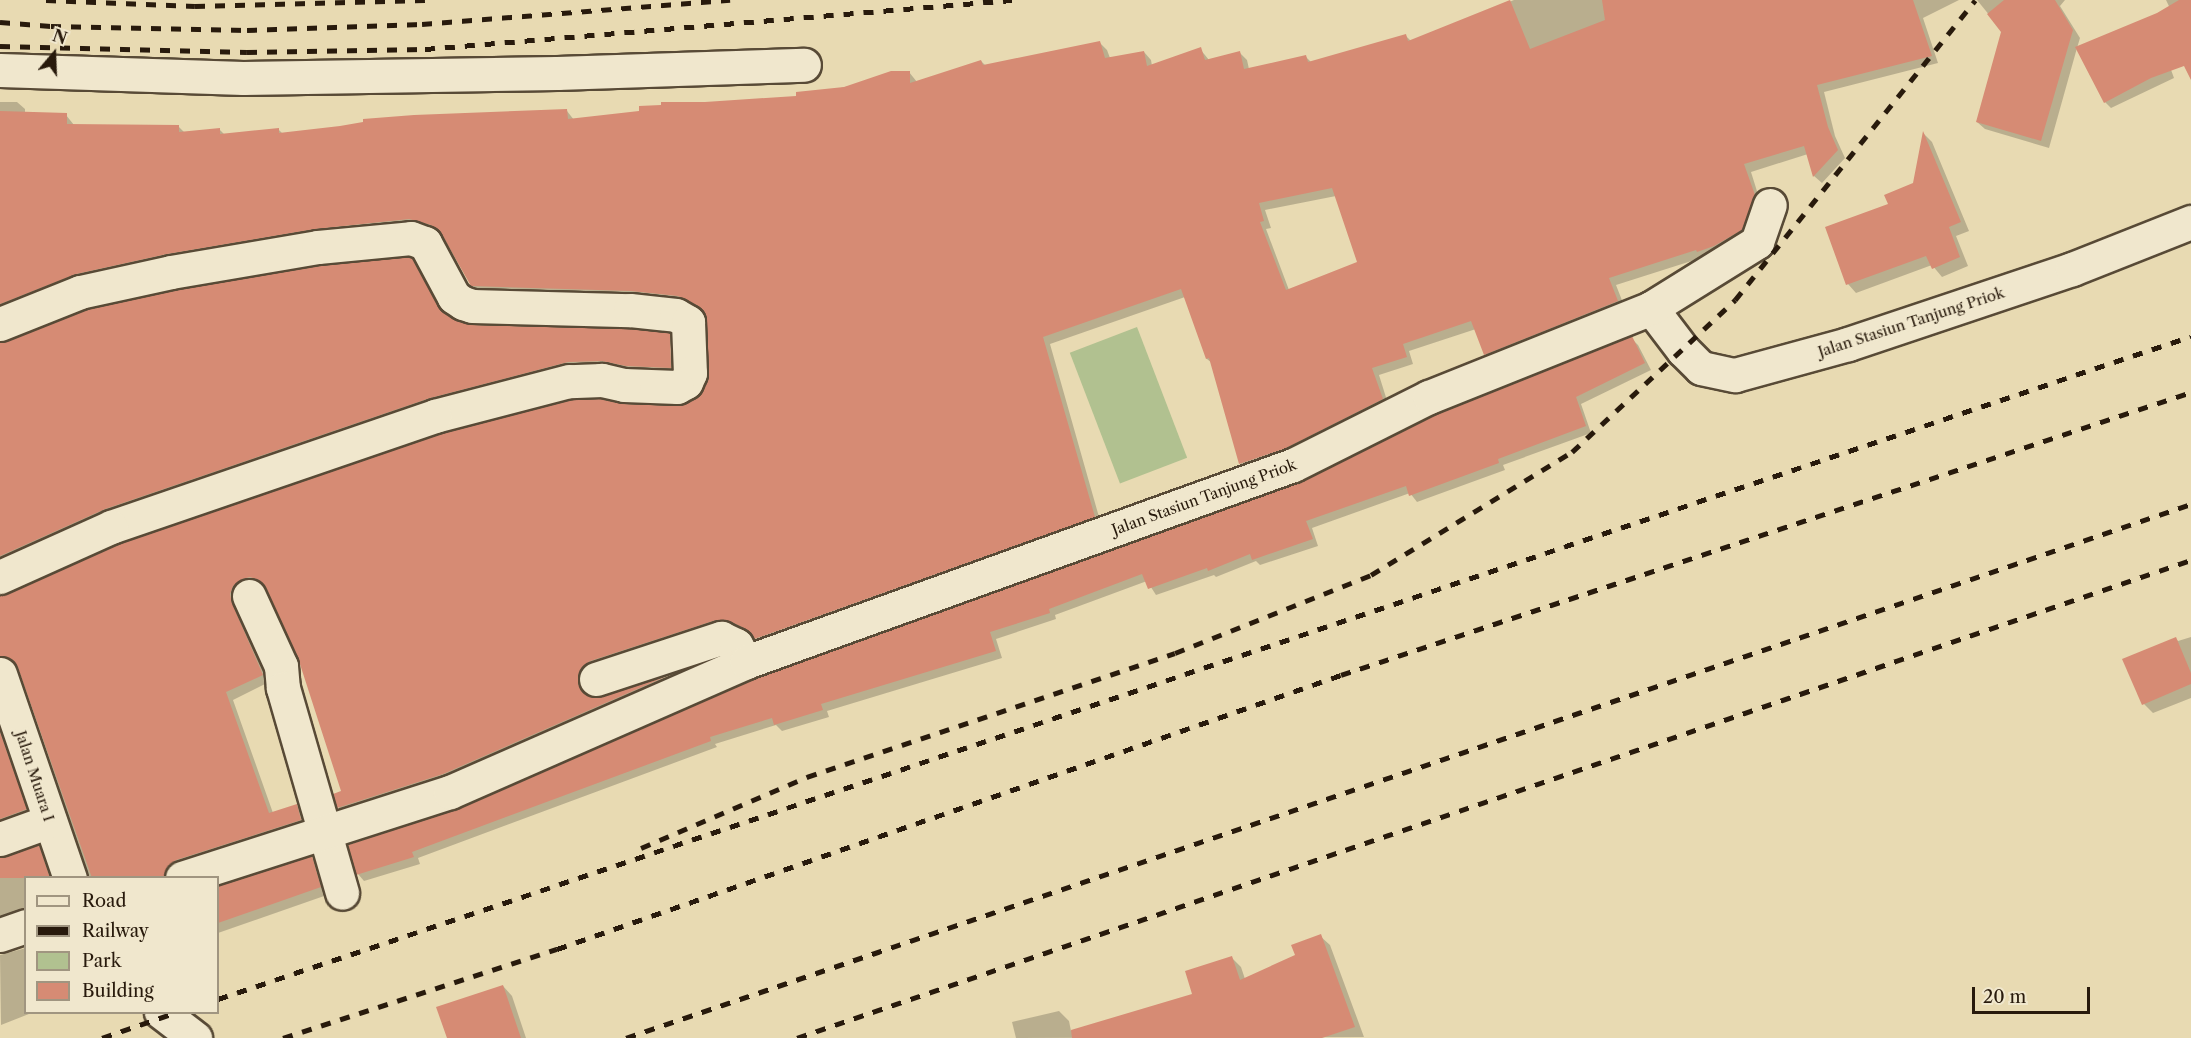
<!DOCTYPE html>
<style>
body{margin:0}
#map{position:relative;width:2191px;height:1038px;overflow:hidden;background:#e8dab2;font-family:"Libre Caslon Text",serif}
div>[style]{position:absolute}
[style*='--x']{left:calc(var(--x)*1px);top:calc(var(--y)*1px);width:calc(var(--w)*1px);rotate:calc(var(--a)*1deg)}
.green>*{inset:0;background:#b1c190;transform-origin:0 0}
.shadow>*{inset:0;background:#0003}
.building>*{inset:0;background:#d68b74}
.roads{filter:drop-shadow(2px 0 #584a36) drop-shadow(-2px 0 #584a36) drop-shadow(0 2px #584a36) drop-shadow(0 -2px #584a36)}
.minor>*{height:33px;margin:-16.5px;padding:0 16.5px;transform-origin:16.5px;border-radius:16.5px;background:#f0e7cd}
.rail>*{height:4.5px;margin-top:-2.25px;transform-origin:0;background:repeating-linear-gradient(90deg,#281a0c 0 10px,transparent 0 20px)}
span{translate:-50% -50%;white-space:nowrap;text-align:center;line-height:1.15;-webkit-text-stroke:4.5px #f0e7cd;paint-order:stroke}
.street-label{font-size:15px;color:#281a0c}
.legend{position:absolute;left:24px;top:876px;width:195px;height:138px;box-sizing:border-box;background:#f0e7cd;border:2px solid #a09580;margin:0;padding:8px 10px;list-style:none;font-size:18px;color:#281a0c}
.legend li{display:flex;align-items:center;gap:12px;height:30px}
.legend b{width:30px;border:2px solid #a09580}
.north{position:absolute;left:24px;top:24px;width:60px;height:60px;-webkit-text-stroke:4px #f0e7cd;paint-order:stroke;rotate:19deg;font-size:16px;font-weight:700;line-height:24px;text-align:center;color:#281a0c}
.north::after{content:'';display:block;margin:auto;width:21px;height:27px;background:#281a0c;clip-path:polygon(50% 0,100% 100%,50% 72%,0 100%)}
.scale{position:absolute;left:1972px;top:987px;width:118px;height:27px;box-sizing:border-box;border:3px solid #281a0c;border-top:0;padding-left:8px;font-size:18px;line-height:21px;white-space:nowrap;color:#281a0c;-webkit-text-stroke:4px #f0e7cd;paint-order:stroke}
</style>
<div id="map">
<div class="green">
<div style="left:1137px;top:327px;width:140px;height:72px;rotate:69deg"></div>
</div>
<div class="shadow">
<div style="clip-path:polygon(evenodd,1514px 0,1959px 0,1923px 18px,1938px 63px,1824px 92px,1835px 136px,1845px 158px,1822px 183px,1814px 176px,1808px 154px,1751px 172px,1761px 204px,1749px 237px,1704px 257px,1616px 285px,1625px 308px,1493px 361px,1486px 354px,1476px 329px,1409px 351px,1413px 364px,1379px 375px,1389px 407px,1248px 471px,1241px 464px,1213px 364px,1207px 359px,1185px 297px,1050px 344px,1101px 524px,763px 646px,752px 635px,738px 628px,585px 684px,585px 693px,593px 699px,674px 675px,680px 681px,451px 781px,346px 815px,339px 808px,335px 795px,343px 792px,299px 658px,267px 587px,260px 584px,239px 612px,269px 682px,233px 700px,273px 813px,297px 806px,304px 813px,308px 827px,173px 878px,89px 878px,19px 667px,13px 663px,0 664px,0 597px,623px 405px,677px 407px,697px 399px,709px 381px,708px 320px,706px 314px,694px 306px,639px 298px,478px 291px,470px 283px,443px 235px,418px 226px,0 314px,0 102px,17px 102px,25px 109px,25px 113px,66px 115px,74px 125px,178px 126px,185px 133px,219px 129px,225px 135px,278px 129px,283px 134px,567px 111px,574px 120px,705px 104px,798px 98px,909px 72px,917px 82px,981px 61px,986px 66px,1100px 43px,1107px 50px,1110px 58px,1144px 52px,1151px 60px,1152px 66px,1200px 49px,1209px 60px,1240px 53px,1247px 60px,1249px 69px,1305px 56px,1312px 63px,1405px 35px,1411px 41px,1514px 0,1336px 196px,1359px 263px,1289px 290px,1266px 229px,1271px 228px,1265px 210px,1336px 196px)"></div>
<div style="clip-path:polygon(1977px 0,2065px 0,2060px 6px,2080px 38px,2077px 48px,2170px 67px,2174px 78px,2111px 108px,2105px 102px,2077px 48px,2049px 148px,1985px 129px,1977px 122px,2003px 32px)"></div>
<div style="clip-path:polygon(2166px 0,2191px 0,2191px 52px)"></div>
<div style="clip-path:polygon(1924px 134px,1932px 142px,1969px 231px,1956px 236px,1968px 266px,1942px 277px,1932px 265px,1856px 293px,1848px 284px,1890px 205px,1914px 184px)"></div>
<div style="clip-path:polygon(411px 260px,419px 268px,443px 313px,452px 320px,471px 326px,669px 335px,677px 342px,678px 375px,610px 368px,0 567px,0 344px)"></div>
<div style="clip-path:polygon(1631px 338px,1638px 345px,1651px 370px,1581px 404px,1591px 433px,1503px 465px,1505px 470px,1417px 502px,1410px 493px,1312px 528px,1318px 546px,1260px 565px,1256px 561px,1216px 577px,1214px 575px,1156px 595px,1147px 581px,1055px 615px,1056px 619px,996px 639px,1002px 658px,827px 711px,829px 717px,782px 731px,776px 725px,715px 744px,717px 747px,418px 858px,420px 864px,364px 881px,358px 874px,349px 846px,458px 811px,1300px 484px)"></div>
<div style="clip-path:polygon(2191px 637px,2191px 698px,2153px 713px,2144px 704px,2175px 638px,2178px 641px)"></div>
<div style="clip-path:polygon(0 720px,33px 817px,0 831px)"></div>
<div style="clip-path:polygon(38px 847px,46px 854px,55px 878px,26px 878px,26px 918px,0 925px,0 858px)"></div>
<div style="clip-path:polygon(311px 858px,319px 865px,327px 895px,218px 933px,218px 888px)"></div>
<div style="clip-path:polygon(1320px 936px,1330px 945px,1364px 1037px,1016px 1038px,1012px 1022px,1059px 1011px,1069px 1021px,1071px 1031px,1194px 995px,1231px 957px,1241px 967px,1245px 979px,1297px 956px)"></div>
<div style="clip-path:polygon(26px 948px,26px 1012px,34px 1012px,1px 1025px,0 955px)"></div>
<div style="clip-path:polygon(503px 986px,512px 996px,526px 1038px,448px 1038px)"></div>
</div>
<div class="building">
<div style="clip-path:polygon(evenodd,1510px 0,1530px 49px,1605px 20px,1602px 0,1913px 0,1932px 56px,1817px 85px,1828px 127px,1838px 150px,1813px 177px,1804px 146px,1744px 164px,1755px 195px,1742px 230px,1714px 246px,1697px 252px,1696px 250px,1609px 278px,1618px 301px,1484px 355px,1471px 321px,1403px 344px,1407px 357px,1372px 368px,1383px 399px,1286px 448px,1239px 464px,1209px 358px,1206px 359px,1181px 289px,1043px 337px,1095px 517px,754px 639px,744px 628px,729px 621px,716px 620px,590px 661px,582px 667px,578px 676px,578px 684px,584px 693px,593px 697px,674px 673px,443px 774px,337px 808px,333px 794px,341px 791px,298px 658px,266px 588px,259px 580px,250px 577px,242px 579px,233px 586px,230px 594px,232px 603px,263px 675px,226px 692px,269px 813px,297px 804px,301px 820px,176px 860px,168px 866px,164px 878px,92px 878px,18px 668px,12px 660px,0 656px,0 595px,118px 544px,440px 434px,572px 400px,600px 399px,623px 404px,676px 406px,686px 403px,703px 390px,707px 380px,707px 321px,704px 313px,698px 306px,678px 296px,631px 291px,471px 286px,441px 233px,431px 225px,409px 219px,315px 229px,167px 254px,76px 274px,0 304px,0 111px,67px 113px,67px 124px,179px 125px,179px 132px,220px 128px,220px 134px,279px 128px,279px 133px,340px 126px,363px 122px,363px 119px,414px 115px,567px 109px,568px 119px,639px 111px,639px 106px,661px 105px,661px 102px,705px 102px,796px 96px,796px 92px,844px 87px,891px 71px,910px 71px,910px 83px,981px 60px,983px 65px,1100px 41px,1105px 58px,1144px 51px,1147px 66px,1201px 47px,1205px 60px,1240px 51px,1244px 69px,1306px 55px,1308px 62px,1406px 34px,1408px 41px,1510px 0,1332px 188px,1357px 262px,1286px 290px,1260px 222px,1264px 221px,1259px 203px,1332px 188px)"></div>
<div style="clip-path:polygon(2004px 0,2055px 0,2073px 30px,2041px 141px,1976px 122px,2001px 32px,1987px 14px)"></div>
<div style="clip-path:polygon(2179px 0,2191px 0,2191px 80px,2184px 66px,2151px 78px,2104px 103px,2075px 47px,2157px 13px)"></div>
<div style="clip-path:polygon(1923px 131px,1961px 222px,1949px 227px,1960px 257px,1932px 269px,1926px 256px,1846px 285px,1825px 227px,1888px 204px,1884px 195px,1913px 183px)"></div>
<div style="clip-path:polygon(409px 257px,412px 258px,438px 306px,457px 321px,472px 325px,629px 329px,670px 333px,671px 368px,626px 366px,602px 361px,568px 362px,430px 398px,105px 509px,0 556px,0 342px,86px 310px,175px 290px,320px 266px)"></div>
<div style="clip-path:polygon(1632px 336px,1645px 363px,1576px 397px,1586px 426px,1498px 459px,1499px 463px,1409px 496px,1406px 486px,1306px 521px,1313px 539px,1252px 560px,1250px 554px,1208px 571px,1207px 568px,1148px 589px,1142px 574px,1049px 609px,1050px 613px,990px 632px,996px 651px,821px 704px,823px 710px,774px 725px,772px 718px,710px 737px,711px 741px,412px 852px,414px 857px,356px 875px,348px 845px,458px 809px,753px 679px,1299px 483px,1437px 414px)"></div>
<div style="clip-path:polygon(2176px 637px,2191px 673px,2191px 684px,2142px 705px,2122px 659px)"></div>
<div style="clip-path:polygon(0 732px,27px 809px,0 819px)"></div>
<div style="clip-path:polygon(39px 845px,50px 878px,0 878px,0 857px)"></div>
<div style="clip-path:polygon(312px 856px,321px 887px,218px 923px,218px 886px)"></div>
<div style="clip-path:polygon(1321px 934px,1355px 1027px,1322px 1038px,1072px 1038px,1071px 1030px,1192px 994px,1185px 971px,1232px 956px,1240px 980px,1295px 955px,1291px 945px)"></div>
<div style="clip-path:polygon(503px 985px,521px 1038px,447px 1038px,436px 1007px)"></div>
</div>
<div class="roads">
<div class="minor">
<div style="--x:0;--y:70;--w:243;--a:1.9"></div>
<div style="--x:243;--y:78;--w:314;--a:-0.9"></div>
<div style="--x:557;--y:73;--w:247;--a:-1.9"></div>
<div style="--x:1651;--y:308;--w:53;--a:52.7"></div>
<div style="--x:1683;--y:350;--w:25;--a:45"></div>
<div style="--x:1701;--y:368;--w:35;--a:12"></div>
<div style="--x:1735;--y:375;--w:117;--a:-15.3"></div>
<div style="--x:1848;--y:344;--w:236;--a:-18.5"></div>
<div style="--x:2072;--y:269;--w:128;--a:-21.6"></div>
<div style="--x:0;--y:324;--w:86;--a:-21.8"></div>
<div style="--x:80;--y:292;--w:93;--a:-12.4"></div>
<div style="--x:171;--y:272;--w:149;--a:-9.7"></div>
<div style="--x:318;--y:247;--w:93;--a:-5.5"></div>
<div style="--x:411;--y:238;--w:15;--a:20"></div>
<div style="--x:425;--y:243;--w:61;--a:61.8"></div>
<div style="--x:454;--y:297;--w:11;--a:34"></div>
<div style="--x:463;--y:303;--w:9;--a:18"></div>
<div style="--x:472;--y:306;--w:158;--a:1.5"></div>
<div style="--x:630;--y:310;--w:46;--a:6.2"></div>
<div style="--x:676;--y:315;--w:14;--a:30"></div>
<div style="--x:688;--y:322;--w:51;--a:87.8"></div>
<div style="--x:690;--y:373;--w:10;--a:114"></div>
<div style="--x:686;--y:382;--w:10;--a:151"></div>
<div style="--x:677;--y:387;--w:53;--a:-177.8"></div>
<div style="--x:624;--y:385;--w:23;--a:-167"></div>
<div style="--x:602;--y:380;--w:33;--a:178"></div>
<div style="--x:569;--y:381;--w:138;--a:165.4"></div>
<div style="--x:435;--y:416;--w:342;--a:161.1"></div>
<div style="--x:111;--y:527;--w:122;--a:155.8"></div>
<div style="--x:249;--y:596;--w:77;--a:65.4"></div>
<div style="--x:281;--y:666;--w:22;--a:85"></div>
<div style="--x:283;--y:688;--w:213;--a:73.9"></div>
<div style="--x:0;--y:674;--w:216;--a:71.1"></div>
<div style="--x:596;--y:679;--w:132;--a:-18.2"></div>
<div style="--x:721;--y:638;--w:17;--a:25"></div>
<div style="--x:736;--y:645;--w:20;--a:60"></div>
<div style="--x:0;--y:839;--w:53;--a:-19.8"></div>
<div style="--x:182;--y:878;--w:281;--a:-17.8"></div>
<div style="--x:450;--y:792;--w:323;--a:-23.7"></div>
<div style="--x:746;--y:662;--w:581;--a:-19.81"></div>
<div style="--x:1293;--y:465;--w:152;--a:-26.6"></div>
<div style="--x:1429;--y:397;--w:239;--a:-21.8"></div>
<div style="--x:1651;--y:308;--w:125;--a:-31.9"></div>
<div style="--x:1757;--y:242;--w:39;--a:-71"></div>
<div style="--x:0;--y:935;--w:28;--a:-19"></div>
<div style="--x:161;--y:1012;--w:43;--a:37.4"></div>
</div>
</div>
<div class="rail">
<div style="--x:46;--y:0;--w:149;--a:2.3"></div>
<div style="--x:195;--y:6;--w:230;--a:-1.5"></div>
<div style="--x:0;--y:22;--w:51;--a:4.5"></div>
<div style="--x:51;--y:26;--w:196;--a:1.2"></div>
<div style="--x:247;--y:30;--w:175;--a:-2"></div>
<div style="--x:422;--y:24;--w:309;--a:-4.5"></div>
<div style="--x:0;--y:46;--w:247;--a:1.4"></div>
<div style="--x:247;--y:52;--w:178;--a:-1"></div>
<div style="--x:425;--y:49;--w:589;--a:-4.77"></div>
<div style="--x:641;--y:848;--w:181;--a:-23.2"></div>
<div style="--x:807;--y:777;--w:388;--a:-18.6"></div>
<div style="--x:1175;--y:653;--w:211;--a:-21.7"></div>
<div style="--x:1371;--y:575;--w:236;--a:-31.5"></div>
<div style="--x:1572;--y:452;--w:223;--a:-43"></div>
<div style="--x:1735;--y:300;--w:384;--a:-51.3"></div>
<div style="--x:218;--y:999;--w:2081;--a:-18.57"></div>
<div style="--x:102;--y:1038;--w:79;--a:-19.1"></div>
<div style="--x:283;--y:1038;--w:288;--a:-18"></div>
<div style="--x:557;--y:949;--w:831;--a:-19.26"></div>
<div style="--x:1341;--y:675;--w:896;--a:-18.41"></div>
<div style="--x:626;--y:1038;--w:1654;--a:-18.84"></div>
<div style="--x:797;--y:1038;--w:1474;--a:-18.93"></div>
</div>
<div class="street-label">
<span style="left:1911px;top:322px;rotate:-18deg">Jalan Stasiun Tanjung Priok</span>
<span style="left:1204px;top:497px;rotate:-20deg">Jalan Stasiun Tanjung Priok</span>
<span style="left:35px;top:776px;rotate:72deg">Jalan Muara I</span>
</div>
<ul class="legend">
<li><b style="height:8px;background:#f0e7cd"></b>Road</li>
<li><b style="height:8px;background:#281a0c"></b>Railway</li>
<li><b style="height:16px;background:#b1c190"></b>Park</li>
<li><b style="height:16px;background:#d68b74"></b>Building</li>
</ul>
<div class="north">N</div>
<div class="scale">20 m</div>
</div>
